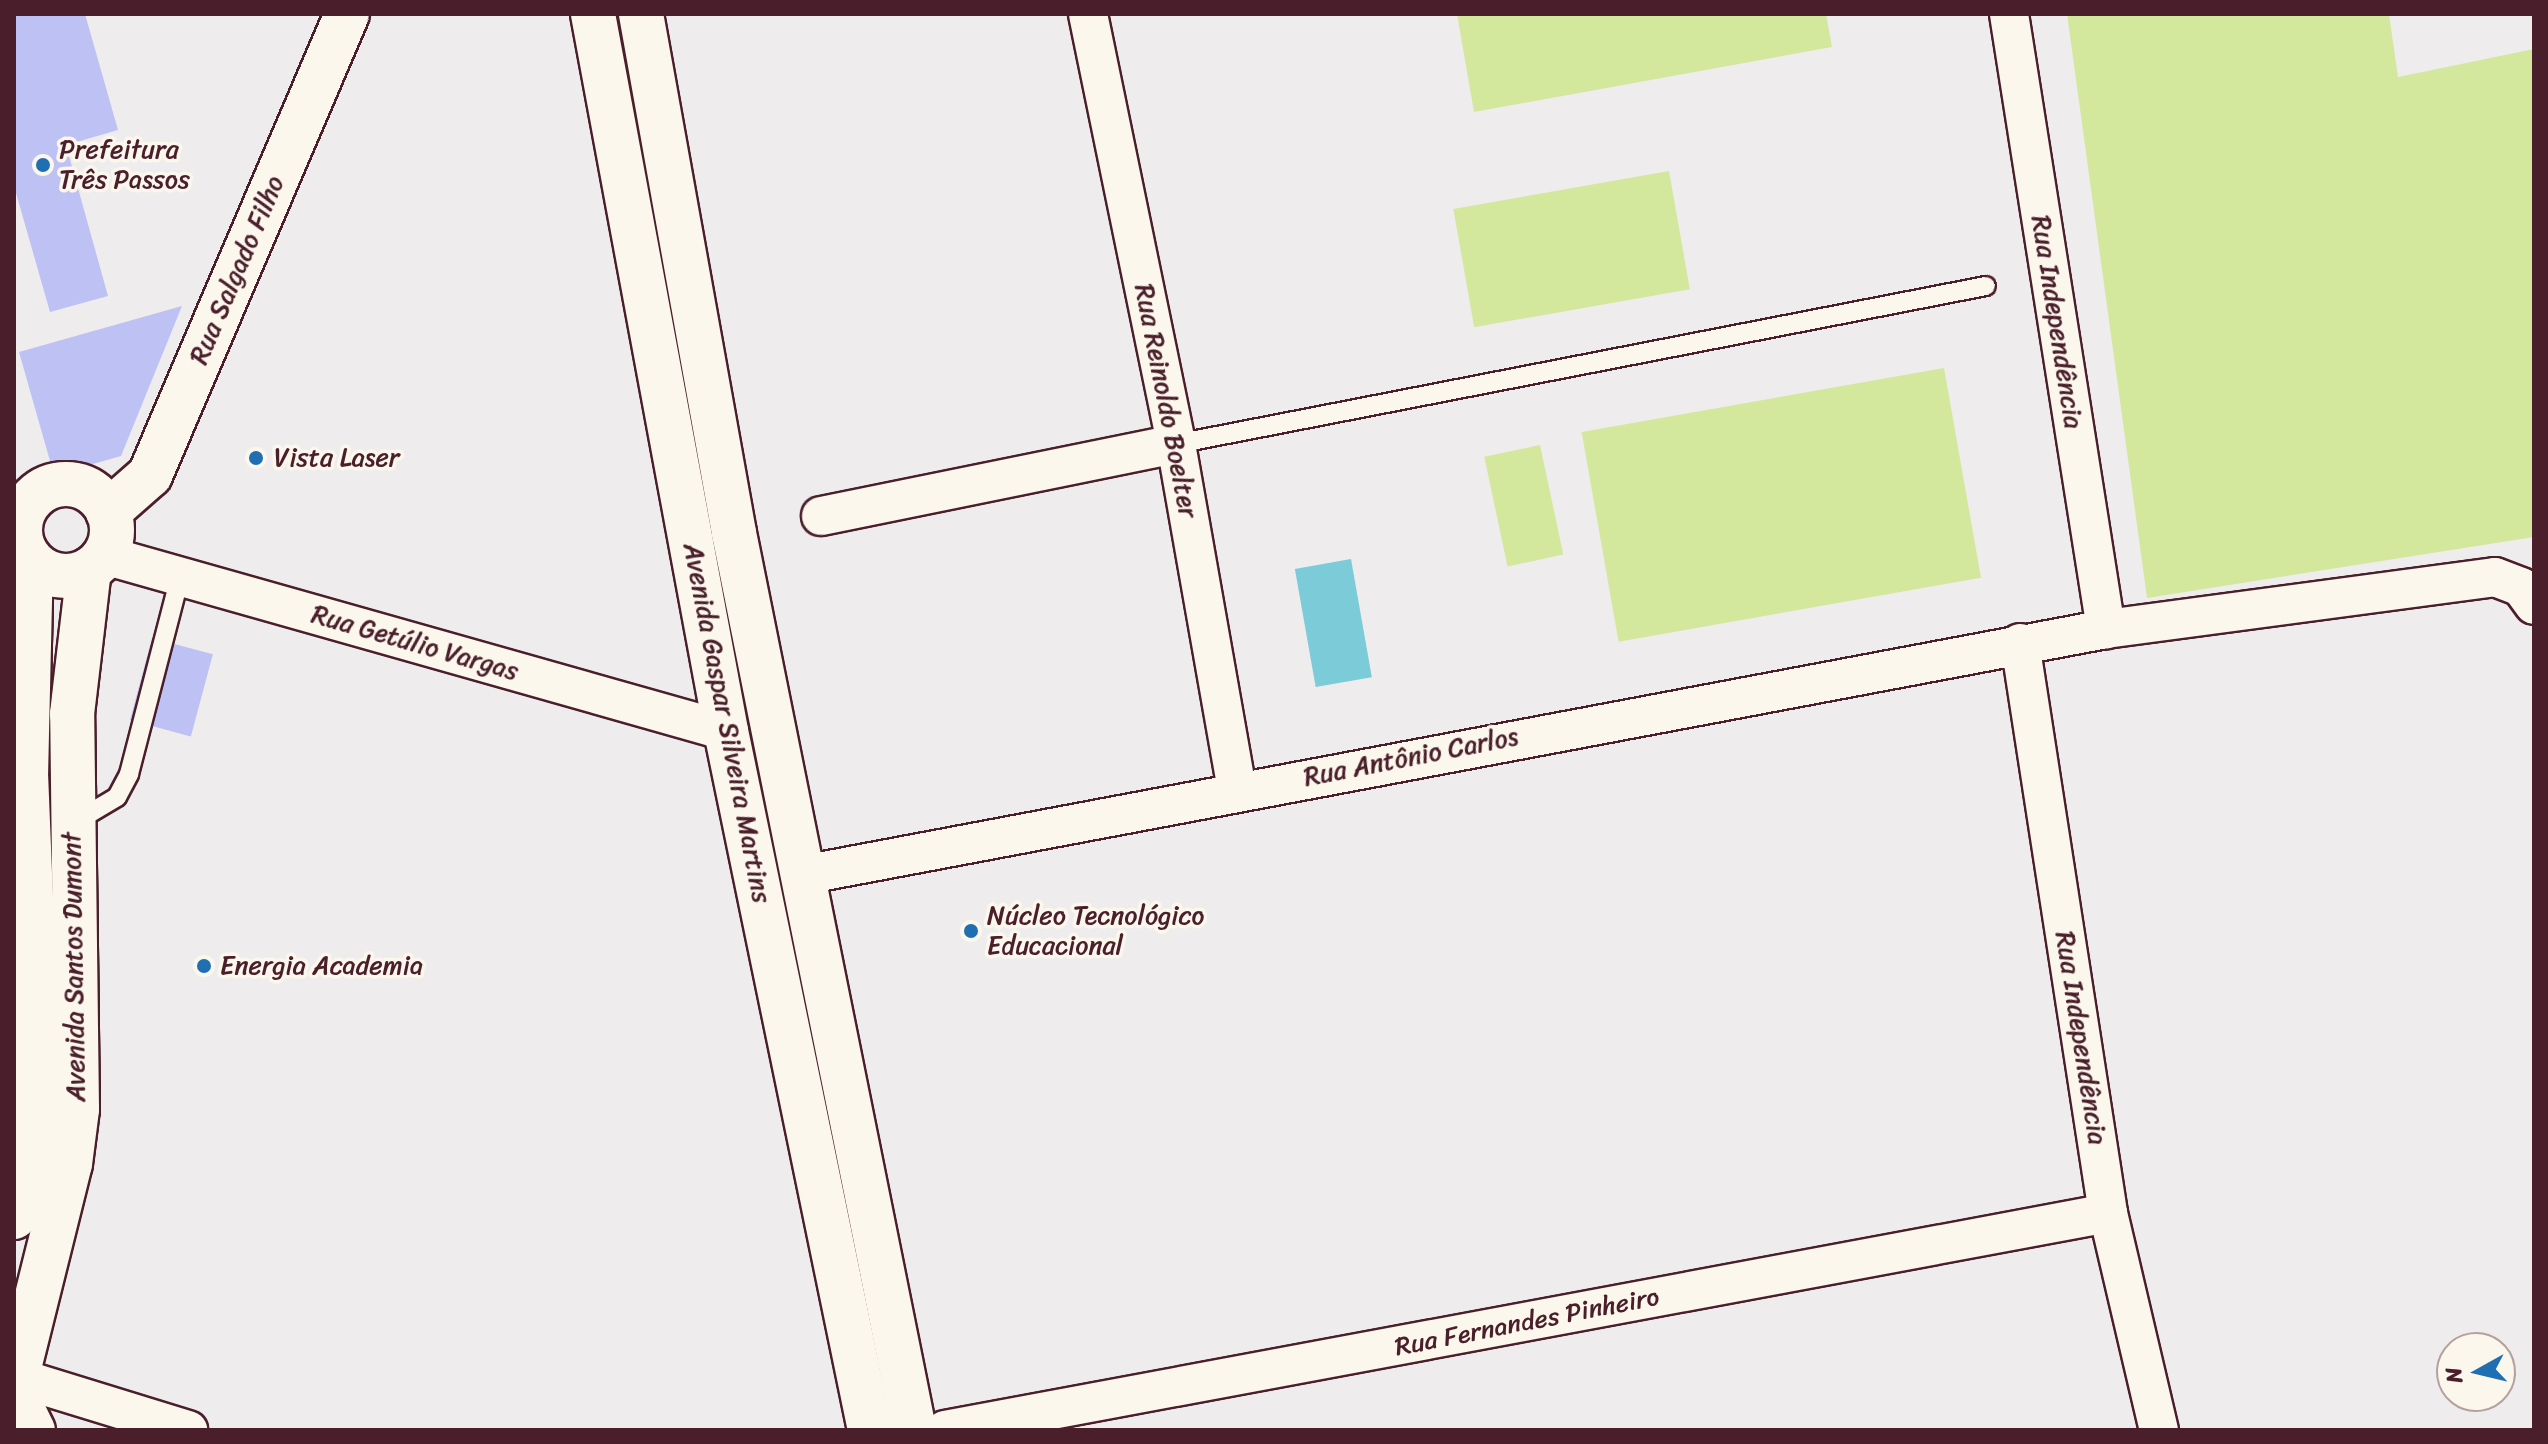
<!DOCTYPE html>
<meta charset="utf-8">
<style>
body{margin:0}
#map{position:relative;width:2548px;height:1444px;overflow:hidden;background:#efeced;font-family:Sriracha,sans-serif}
div>[style]{position:absolute}
[style*='--x']{left:calc(var(--x)*1px);top:calc(var(--y)*1px);width:calc(var(--w)*1px);rotate:calc(var(--a)*1deg)}
.green>*{inset:0;background:#d3e89c;transform-origin:0 0}
.water>*{inset:0;background:#7ccbd8;transform-origin:0 0}
.building>*{inset:0;background:#bdc1f3;transform-origin:0 0}
.roads{filter:drop-shadow(2px 0 #4a1f2b) drop-shadow(-2px 0 #4a1f2b) drop-shadow(0 2px #4a1f2b) drop-shadow(0 -2px #4a1f2b)}
.service>*{height:18px;margin:-9px;padding:0 9px;transform-origin:9px;border-radius:9px;background:#fbf7ec}
.minor>*{height:38px;margin:-19px;padding:0 19px;transform-origin:19px;border-radius:19px;background:#fbf7ec}
.tertiary>*{height:44px;margin:-22px;padding:0 22px;transform-origin:22px;border-radius:22px;background:#fbf7ec}
.tertiary>.ring{margin:-22px;padding:0;box-sizing:content-box;background:none;border:44px solid #fbf7ec;border-radius:50%}
.dots>*{width:22px;height:22px;translate:-50% -50%;box-sizing:border-box;border:4px solid #fbf7ec;border-radius:50%}
span{translate:-50% -50%;white-space:nowrap;text-align:center;line-height:1.15;-webkit-text-stroke:7px #fbf7ec;paint-order:stroke}
.poi-label{font-size:26px;color:#4a1f2b}
.left{translate:0 -50%;text-align:left}
.street-label{font-size:26px;color:#4a1f2b}
.frame{position:absolute;inset:0;border:16px solid #4a1f2b;pointer-events:none}
.north{position:absolute;left:2436px;top:1332px;width:80px;height:80px;box-sizing:border-box;background:#fbf7ec;border:2px solid #b4a19f;border-radius:50%;rotate:262deg;font-size:22px;font-weight:700;line-height:32px;text-align:center;color:#4a1f2b}
.north::after{content:'';display:block;margin:auto;width:28px;height:36px;background:#1f6fb2;clip-path:polygon(50% 0,100% 100%,50% 72%,0 100%)}
</style>
<div id="map">
<div class="green">
<div style="clip-path:polygon(1457px 14px,1826px 14px,1832px 47px,1474px 112px)"></div>
<div style="clip-path:polygon(2067px 14px,2389px 14px,2398px 77px,2534px 49px,2534px 537px,2147px 598px)"></div>
<div style="left:1669px;top:171px;width:120px;height:219px;rotate:80deg"></div>
<div style="left:1944px;top:368px;width:213px;height:368px;rotate:80deg"></div>
<div style="left:1540px;top:445px;width:112px;height:57px;rotate:78deg"></div>
</div>
<div class="water">
<div style="left:1351px;top:559px;width:120px;height:57px;rotate:80deg"></div>
</div>
<div class="building">
<div style="clip-path:polygon(14px 14px,85px 14px,118px 130px,66px 145px,108px 296px,50px 312px,14px 186px)"></div>
<div style="clip-path:polygon(182px 306px,121px 456px,54px 475px,19px 352px)"></div>
<div style="left:152px;top:638px;width:63px;height:85px;rotate:15deg"></div>
</div>
<div class="roads">
<div class="service">
<div style="--x:1176;--y:444;--w:825;--a:-11.04"></div>
<div style="--x:75;--y:822;--w:49;--a:-30.8"></div>
<div style="--x:117;--y:797;--w:26;--a:-62"></div>
<div style="--x:129;--y:774;--w:203;--a:-75.5"></div>
</div>
<div class="minor">
<div style="--x:1088;--y:14;--w:439;--a:78.4"></div>
<div style="--x:1176;--y:444;--w:351;--a:80"></div>
<div style="--x:2009;--y:14;--w:623;--a:81.04"></div>
<div style="--x:821;--y:516;--w:362;--a:-11.5"></div>
<div style="--x:104;--y:555;--w:646;--a:15.8"></div>
<div style="--x:2020;--y:643;--w:577;--a:81.22"></div>
<div style="--x:2108;--y:1213;--w:223;--a:76.8"></div>
<div style="--x:803;--y:875;--w:1326;--a:-10.69"></div>
<div style="--x:2106;--y:629;--w:392;--a:-7.6"></div>
<div style="--x:2495;--y:577;--w:28;--a:21"></div>
<div style="--x:2521;--y:587;--w:22;--a:54"></div>
<div style="--x:22;--y:1379;--w:174;--a:17.1"></div>
<div style="--x:17;--y:1391;--w:43;--a:64"></div>
<div style="--x:945;--y:1430;--w:1183;--a:-10.57"></div>
</div>
<div class="tertiary">
<div style="--x:593;--y:14;--w:729;--a:79.49"></div>
<div style="--x:726;--y:731;--w:714;--a:78.36"></div>
<div style="--x:641;--y:14;--w:527;--a:79.84"></div>
<div style="--x:734;--y:533;--w:915;--a:78.65"></div>
<div class="ring" style="left:20px;top:484px;width:48px;height:48px"></div>
<div style="--x:108;--y:512;--w:56;--a:-41.4"></div>
<div style="--x:150;--y:475;--w:501;--a:-66.86"></div>
<div style="--x:14;--y:1217;--w:96;--a:-77.4"></div>
<div style="--x:35;--y:1123;--w:51;--a:-86.6"></div>
<div style="--x:38;--y:1072;--w:295;--a:-92.3"></div>
<div style="--x:26;--y:777;--w:216;--a:-88.7"></div>
<div style="--x:21;--y:1360;--w:202;--a:-76"></div>
<div style="--x:70;--y:1164;--w:55;--a:-82.7"></div>
<div style="--x:77;--y:1109;--w:395;--a:-90.7"></div>
<div style="--x:72;--y:714;--w:145;--a:-83.3"></div>
</div>
</div>
<div class="dots">
<div style="left:43px;top:165px;background:#1f6fb2"></div>
<div style="left:256px;top:458px;background:#1f6fb2"></div>
<div style="left:971px;top:931px;background:#1f6fb2"></div>
<div style="left:204px;top:966px;background:#1f6fb2"></div>
</div>
<div class="poi-label">
<span class="left" style="left:59px;top:165px">Prefeitura<br>Três Passos</span>
<span class="left" style="left:274px;top:458px">Vista Laser</span>
<span class="left" style="left:987px;top:931px">Núcleo Tecnológico<br>Educacional</span>
<span class="left" style="left:220px;top:966px">Energia Academia</span>
</div>
<div class="street-label">
<span style="left:237px;top:270px;rotate:-67deg">Rua Salgado Filho</span>
<span style="left:2057px;top:322px;rotate:81deg">Rua Independência</span>
<span style="left:1166px;top:401px;rotate:79deg">Rua Reinoldo Boelter</span>
<span style="left:415px;top:643px;rotate:16deg">Rua Getúlio Vargas</span>
<span style="left:727px;top:723px;rotate:79deg">Avenida Gaspar Silveira Martins</span>
<span style="left:1411px;top:757px;rotate:-11deg">Rua Antônio Carlos</span>
<span style="left:74px;top:967px;rotate:-91deg">Avenida Santos Dumont</span>
<span style="left:2081px;top:1038px;rotate:81deg">Rua Independência</span>
<span style="left:1527px;top:1322px;rotate:-11deg">Rua Fernandes Pinheiro</span>
</div>
<div class="frame"></div>
<div class="north">N</div>
</div>
